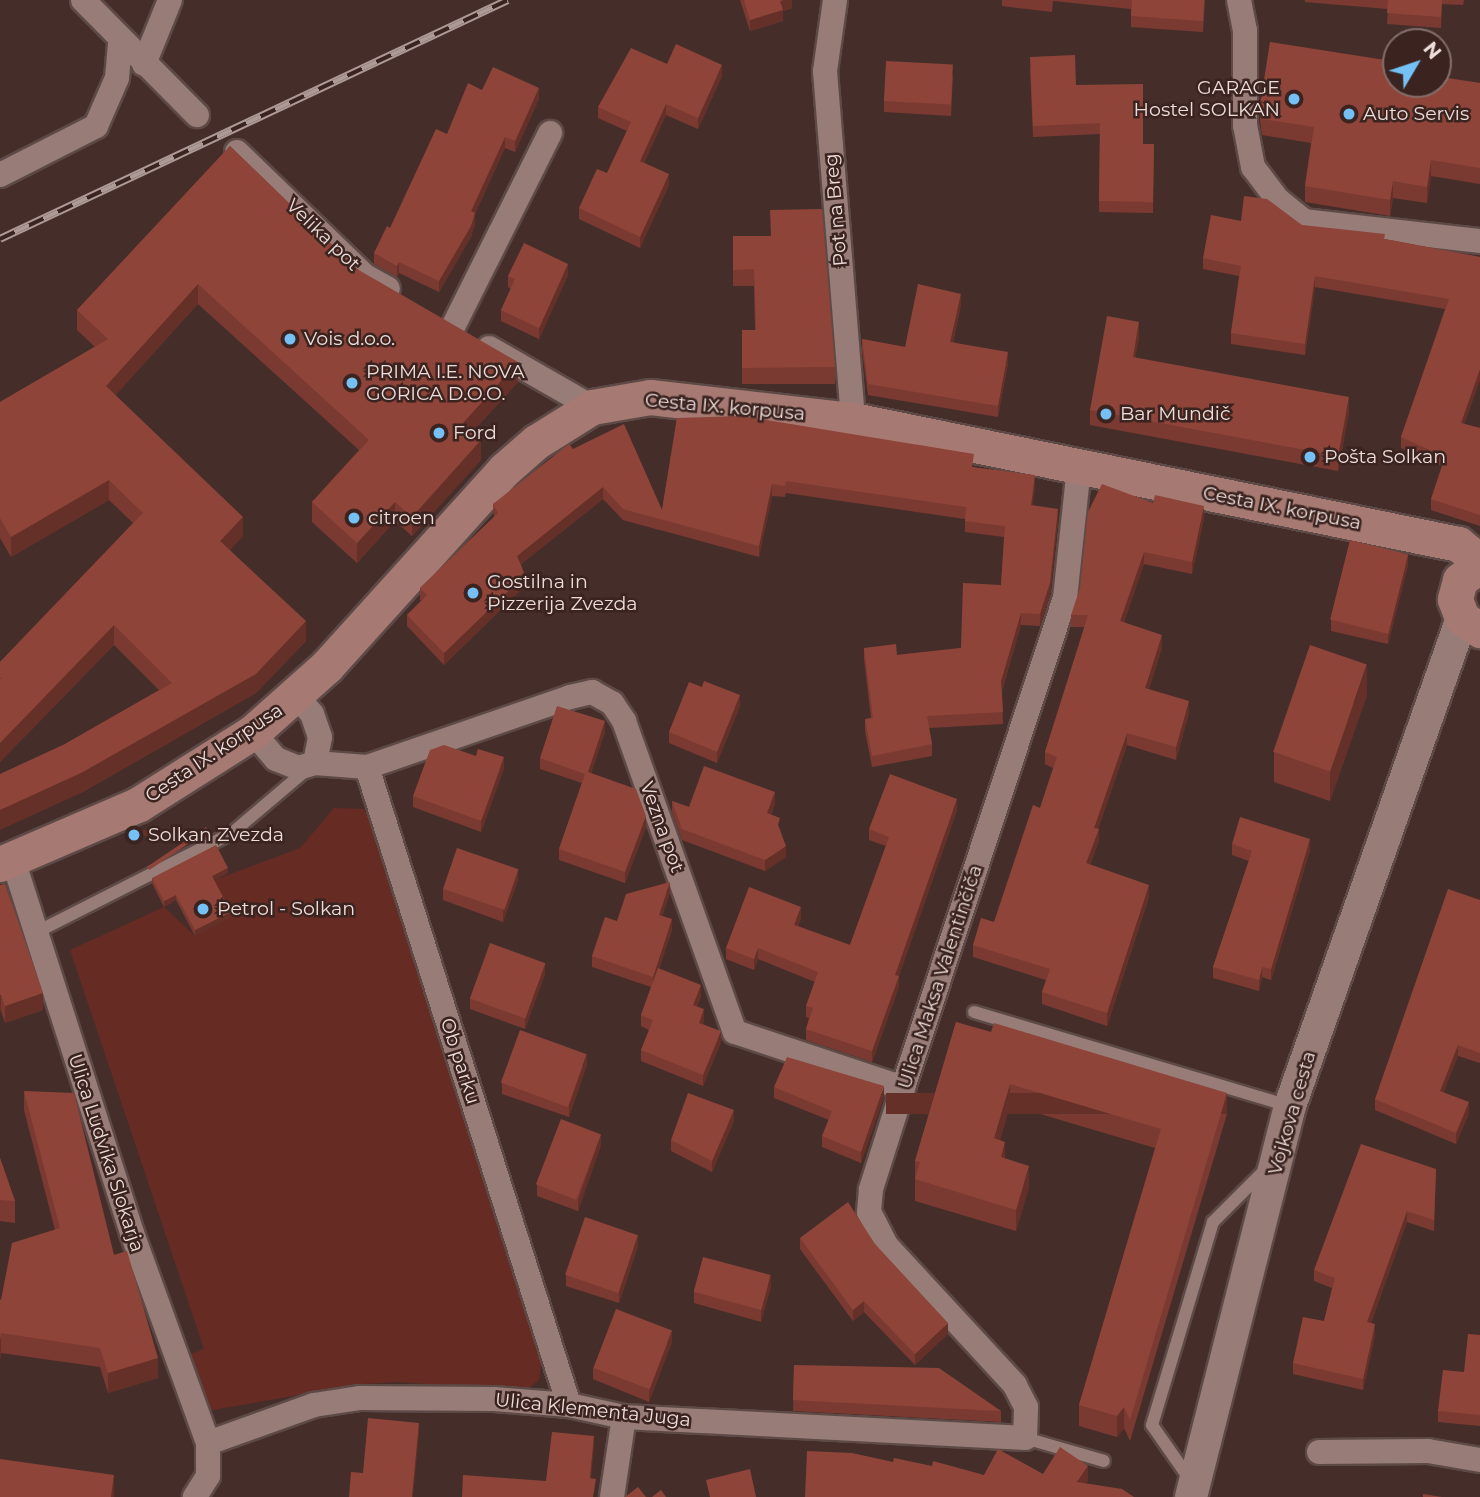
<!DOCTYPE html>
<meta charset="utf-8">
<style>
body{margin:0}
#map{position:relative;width:1480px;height:1497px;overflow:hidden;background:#452e2a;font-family:Montserrat,sans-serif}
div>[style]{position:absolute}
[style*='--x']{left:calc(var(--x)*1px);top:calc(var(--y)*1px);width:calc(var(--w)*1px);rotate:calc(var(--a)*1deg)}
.green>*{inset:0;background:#662b22}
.roads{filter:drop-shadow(2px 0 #5d4a47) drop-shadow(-2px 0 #5d4a47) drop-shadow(0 2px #5d4a47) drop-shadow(0 -2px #5d4a47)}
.service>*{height:12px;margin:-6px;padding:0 6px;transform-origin:6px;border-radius:6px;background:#977c77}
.minor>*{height:24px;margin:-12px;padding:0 12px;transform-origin:12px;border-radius:12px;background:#977c77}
.tertiary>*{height:32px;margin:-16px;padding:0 16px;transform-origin:16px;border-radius:16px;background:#977c77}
.secondary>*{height:35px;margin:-17.5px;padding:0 17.5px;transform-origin:17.5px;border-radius:17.5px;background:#a67a72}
.rail>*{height:8px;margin-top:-4px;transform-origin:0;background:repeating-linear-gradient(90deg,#3b2420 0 16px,#ad9a97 0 32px);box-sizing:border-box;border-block:2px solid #ad9a97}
.wall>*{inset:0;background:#7b3a31}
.shaded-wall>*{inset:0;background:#643028;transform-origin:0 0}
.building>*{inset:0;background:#8f4439;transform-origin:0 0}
.dots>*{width:19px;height:19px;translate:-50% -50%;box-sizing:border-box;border:4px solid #3b2420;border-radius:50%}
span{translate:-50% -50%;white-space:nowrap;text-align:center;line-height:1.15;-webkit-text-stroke:5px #3b2420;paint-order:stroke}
.poi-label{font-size:19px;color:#edddda}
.right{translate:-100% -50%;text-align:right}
.left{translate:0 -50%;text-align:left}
.street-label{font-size:19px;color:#edddda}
.north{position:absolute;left:1382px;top:28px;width:70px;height:70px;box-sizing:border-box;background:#3b2420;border:2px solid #826e6a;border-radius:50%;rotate:51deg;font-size:19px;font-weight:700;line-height:28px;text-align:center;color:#edddda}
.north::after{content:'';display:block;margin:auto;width:24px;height:32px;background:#73c1f6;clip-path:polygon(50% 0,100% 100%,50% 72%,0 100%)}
</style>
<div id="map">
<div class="green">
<div style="clip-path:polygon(334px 808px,364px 809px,378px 835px,542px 1359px,539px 1380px,524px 1391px,398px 1382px,362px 1384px,207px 1411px,187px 1356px,204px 1349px,70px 950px,164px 907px,195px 936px,231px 917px,212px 881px,300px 848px)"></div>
</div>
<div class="roads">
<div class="service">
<div style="--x:37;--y:932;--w:219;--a:-26.9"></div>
<div style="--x:232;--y:833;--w:96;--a:-40.3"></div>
<div style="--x:974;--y:1012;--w:329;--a:16.6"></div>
<div style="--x:1025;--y:1438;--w:82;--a:16.2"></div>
<div style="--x:1191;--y:1481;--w:68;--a:-124.9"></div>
<div style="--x:1152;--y:1425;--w:212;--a:-73.3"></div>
<div style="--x:1213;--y:1222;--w:76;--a:-45"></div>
</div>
<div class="minor">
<div style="--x:83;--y:0;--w:162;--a:45.3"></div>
<div style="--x:835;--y:0;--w:72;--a:98"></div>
<div style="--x:825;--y:71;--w:350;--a:85.4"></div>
<div style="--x:1239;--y:0;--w:31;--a:79"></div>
<div style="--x:1245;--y:30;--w:95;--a:90"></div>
<div style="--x:1245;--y:125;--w:43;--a:79.2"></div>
<div style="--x:1253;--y:167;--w:40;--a:53"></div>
<div style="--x:1277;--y:199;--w:35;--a:39"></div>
<div style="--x:1304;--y:221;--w:177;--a:6.5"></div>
<div style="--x:144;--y:64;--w:69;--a:-67.9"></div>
<div style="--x:237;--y:152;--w:178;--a:44.1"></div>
<div style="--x:365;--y:276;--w:26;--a:29"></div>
<div style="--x:0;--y:175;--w:108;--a:-27"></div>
<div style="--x:96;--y:126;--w:52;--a:-66.4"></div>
<div style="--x:117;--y:78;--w:38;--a:-85"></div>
<div style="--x:453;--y:327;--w:217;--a:-63.4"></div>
<div style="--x:489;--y:348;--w:119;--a:29.8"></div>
<div style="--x:253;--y:732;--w:35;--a:50"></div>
<div style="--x:276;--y:759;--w:24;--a:22"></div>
<div style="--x:298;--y:768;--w:18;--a:-16"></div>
<div style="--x:315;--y:763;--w:26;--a:-79"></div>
<div style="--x:320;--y:737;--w:24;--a:-109"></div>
<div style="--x:312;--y:714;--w:25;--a:-130"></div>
<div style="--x:315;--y:763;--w:52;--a:4.4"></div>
<div style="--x:367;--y:767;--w:215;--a:-19"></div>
<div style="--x:570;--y:697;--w:23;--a:-13"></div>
<div style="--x:592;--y:692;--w:23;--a:29"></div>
<div style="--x:612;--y:703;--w:22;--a:56"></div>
<div style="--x:624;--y:721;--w:330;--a:70.4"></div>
<div style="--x:735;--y:1032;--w:177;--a:18.4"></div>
<div style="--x:367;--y:767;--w:669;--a:72.43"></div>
<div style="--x:13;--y:860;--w:392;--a:72.3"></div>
<div style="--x:132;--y:1233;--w:223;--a:70.1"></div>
<div style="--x:208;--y:1443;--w:33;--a:90"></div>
<div style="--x:208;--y:1476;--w:25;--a:122"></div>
<div style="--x:208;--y:1443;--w:113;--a:-19.7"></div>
<div style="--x:314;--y:1405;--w:47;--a:-8.7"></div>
<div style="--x:360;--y:1398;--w:134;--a:0.4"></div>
<div style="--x:494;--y:1399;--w:75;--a:4.6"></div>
<div style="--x:569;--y:1405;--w:56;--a:12.3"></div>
<div style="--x:624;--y:1417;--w:402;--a:3"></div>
<div style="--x:1025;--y:1438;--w:31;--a:-88"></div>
<div style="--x:1026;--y:1407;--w:25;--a:-117"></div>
<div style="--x:1015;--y:1385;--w:190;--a:-132.7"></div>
<div style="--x:886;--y:1245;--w:37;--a:-117"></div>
<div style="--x:869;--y:1212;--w:23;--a:-85"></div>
<div style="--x:871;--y:1189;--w:106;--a:-72.4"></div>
<div style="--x:903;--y:1088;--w:516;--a:-71.71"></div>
<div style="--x:1065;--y:598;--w:131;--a:-83.9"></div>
<div style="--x:1319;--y:1452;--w:109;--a:-0.5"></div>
<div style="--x:1428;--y:1451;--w:53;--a:9.8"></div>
<div style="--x:612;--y:1497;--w:81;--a:-81.5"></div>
</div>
<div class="tertiary">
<div style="--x:1191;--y:1497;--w:403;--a:-75.8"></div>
<div style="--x:1290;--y:1106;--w:517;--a:-70.58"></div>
</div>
<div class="secondary">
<div style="--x:1480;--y:565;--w:25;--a:143"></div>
<div style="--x:1460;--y:580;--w:20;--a:105"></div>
<div style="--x:1455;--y:599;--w:20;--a:70"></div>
<div style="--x:1462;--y:618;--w:22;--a:34"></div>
<div style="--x:0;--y:864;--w:151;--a:-23.3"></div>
<div style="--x:139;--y:804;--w:135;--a:-32.3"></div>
<div style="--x:253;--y:732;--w:98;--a:-41.7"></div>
<div style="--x:326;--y:667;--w:266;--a:-47.9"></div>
<div style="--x:504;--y:470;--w:43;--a:-41.2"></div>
<div style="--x:536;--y:442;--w:66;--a:-32"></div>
<div style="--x:592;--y:407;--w:59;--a:-9.8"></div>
<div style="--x:650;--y:397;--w:204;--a:6.5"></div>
<div style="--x:853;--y:420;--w:618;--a:11.58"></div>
<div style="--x:1458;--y:544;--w:28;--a:38"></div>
</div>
</div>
<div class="rail">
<div style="--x:0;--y:239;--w:561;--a:-25.2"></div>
</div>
<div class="wall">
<div style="clip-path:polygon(740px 0,792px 0,792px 8px,783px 11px,783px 21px,750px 31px)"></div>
<div style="clip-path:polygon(1002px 0,1205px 0,1203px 32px,1131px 27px,1131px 9px,1053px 1px,1052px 12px,1002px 6px)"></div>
<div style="clip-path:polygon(1305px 0,1464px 0,1463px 5px,1442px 4px,1441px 28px,1387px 24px,1388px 9px,1305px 2px)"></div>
<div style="clip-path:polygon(1030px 68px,1076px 85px,1143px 144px,1154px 144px,1153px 213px,1099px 212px,1100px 134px,1033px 137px)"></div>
<div style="clip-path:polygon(1385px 68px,1480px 83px,1480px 184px,1431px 176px,1427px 203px,1393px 198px,1390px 216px,1305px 202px,1305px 186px,1311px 143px,1262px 135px,1260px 121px,1260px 105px)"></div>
<div style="clip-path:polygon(953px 75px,951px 116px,884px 112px,884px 101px)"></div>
<div style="clip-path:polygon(722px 76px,698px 129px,666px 115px,644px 163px,669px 185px,640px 248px,579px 219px,579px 208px,607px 173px,627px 131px,598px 118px,598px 107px)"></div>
<div style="clip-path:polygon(482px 90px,539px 99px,515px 152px,505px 148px,475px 214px,475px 224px,471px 237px,439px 292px,399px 273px,397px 277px,374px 264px,374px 253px,390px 228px,447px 134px)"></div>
<div style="clip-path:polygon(230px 146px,357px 269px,518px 382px,472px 432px,481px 460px,412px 536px,395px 521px,357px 563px,312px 522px,312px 502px,359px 450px,198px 304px,115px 395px,243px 536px,230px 550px,306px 641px,256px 693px,81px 793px,65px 744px,159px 690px,114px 645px,0 762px,0 662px,133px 523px,109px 500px,11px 557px,0 538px,0 402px,95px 347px,77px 330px,77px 310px)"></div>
<div style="clip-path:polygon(1241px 221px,1385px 239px,1480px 257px,1480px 380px,1464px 424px,1480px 428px,1480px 526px,1431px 510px,1431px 499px,1442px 466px,1401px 448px,1401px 437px,1445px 309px,1315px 287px,1305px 355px,1231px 344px,1231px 333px,1239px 276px,1203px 269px,1203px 258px)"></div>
<div style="clip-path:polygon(733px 236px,835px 367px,835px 384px,742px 384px,742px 330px,755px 330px,754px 286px,733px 286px)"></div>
<div style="clip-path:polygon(568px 275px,539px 339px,501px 321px,501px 310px,511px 289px,508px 287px,508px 276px)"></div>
<div style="clip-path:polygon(961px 305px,953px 342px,1008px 363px,998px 417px,868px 395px,862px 350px,862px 339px,905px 347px)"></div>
<div style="clip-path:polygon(1139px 337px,1135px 358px,1349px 412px,1338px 471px,1090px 425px,1090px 410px)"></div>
<div style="clip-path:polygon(677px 418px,974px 467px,1035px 487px,1032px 505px,1058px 520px,1050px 595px,1040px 626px,1021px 625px,1002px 691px,1003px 724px,929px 728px,932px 744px,932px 756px,872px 767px,865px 731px,865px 719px,871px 718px,864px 659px,864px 648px,897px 655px,961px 648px,1001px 585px,1004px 537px,965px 532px,965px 519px,786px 493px,785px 497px,772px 496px,759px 557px,623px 520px,603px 499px,521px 564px,525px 586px,444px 665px,407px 626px,407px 615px,421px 601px,420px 600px,420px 588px,494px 517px,493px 504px,573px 449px,662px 510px)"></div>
<div style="clip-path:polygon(1153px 503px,1204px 518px,1192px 574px,1144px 564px,1124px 622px,1162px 648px,1149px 689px,1189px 713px,1176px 760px,1127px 745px,1098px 829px,1099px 841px,1090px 865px,1149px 897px,1107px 1026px,1042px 1004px,1042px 992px,1046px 980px,973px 957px,973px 945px,994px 922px,1040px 808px,1053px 768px,1045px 764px,1045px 752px,1085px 627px,1071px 627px,1071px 615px)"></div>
<div style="clip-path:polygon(1408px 565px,1388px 644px,1331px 631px,1331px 620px)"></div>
<div style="clip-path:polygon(1367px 695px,1330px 801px,1274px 782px,1274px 752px)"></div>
<div style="clip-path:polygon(740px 706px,717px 763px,669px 743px,669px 732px)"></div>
<div style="clip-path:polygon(605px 732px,591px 773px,646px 827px,625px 883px,559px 860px,559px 849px,582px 783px,540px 769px,540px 758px)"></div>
<div style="clip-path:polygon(504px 768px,481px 832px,413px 807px,413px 796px)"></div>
<div style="clip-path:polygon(672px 801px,689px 807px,775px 803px,771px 815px,780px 829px,786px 857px,765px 871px,682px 840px,672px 812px)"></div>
<div style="clip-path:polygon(957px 810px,899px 976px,899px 987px,872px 1062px,806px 1040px,806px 1029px,809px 1018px,806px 1017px,806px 1006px,815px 982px,758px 959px,754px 970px,726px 959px,726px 948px,801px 918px,798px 926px,850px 945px,886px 846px,869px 840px,869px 829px)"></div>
<div style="clip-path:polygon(1232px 844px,1310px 850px,1271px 980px,1262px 977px,1259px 991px,1213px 978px,1213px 967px,1249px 861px,1232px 855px)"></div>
<div style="clip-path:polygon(228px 873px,214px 880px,231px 917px,195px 936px,176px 900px,164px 907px,152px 883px,152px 878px)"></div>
<div style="clip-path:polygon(518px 880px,503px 922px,443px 900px,443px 889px)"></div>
<div style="clip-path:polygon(0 885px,43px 1010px,5px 1023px,1px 1011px,0 1011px)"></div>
<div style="clip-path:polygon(670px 893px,662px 916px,672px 930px,659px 969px,701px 996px,697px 1007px,704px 1020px,703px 1024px,721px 1042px,703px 1086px,641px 1061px,641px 1050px,649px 1030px,641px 1026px,641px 1015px,651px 987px,592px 967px,592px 956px,617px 921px)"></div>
<div style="clip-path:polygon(1480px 900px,1480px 1063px,1458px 1056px,1443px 1092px,1469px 1113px,1456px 1144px,1375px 1110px,1375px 1099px)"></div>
<div style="clip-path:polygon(545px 974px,525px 1029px,470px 1009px,470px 998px)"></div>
<div style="clip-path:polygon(956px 1022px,1227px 1114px,1130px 1441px,1124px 1428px,1117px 1437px,1079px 1426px,1079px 1405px,1155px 1148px,1010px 1105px,1000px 1140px,1005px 1159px,1029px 1187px,1016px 1231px,915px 1201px,915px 1161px)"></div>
<div style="clip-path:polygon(587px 1065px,569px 1117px,502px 1094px,502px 1083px)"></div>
<div style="clip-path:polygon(774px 1087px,884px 1097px,861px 1163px,822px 1147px,822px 1136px,829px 1120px,774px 1098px)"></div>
<div style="clip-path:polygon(24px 1091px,114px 1255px,158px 1378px,108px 1393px,100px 1367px,1px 1353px,0 1360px,0 1300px,55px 1230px,24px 1110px)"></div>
<div style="clip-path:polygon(734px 1121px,712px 1172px,671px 1151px,671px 1140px)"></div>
<div style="clip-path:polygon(601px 1145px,578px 1211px,537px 1196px,537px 1185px)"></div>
<div style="clip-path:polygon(0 1158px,15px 1201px,15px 1223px,0 1221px)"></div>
<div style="clip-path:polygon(1436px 1169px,1434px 1231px,1407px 1222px,1371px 1323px,1375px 1335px,1363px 1390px,1293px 1374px,1293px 1363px,1324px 1321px,1332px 1288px,1314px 1281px,1314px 1270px)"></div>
<div style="clip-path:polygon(800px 1238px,875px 1244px,948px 1334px,915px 1365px,864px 1312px,853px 1321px,800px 1249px)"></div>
<div style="clip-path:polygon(638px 1246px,619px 1303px,566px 1286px,566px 1275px)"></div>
<div style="clip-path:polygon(771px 1286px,761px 1322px,694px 1303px,694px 1292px)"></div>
<div style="clip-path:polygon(1480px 1335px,1480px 1426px,1438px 1422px,1438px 1411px,1464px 1372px)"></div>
<div style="clip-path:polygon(672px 1342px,649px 1402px,593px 1379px,593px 1368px)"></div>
<div style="clip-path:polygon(794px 1365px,1001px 1411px,1001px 1422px,793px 1411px)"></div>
</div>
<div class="shaded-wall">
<div style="clip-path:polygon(783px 0,792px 0,792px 8px,783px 11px,783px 21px,750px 31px,750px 20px)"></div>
<div style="clip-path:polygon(722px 65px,722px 76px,698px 129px,698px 118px)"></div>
<div style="clip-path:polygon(539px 88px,539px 99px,515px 152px,515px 141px)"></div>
<div style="clip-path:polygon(666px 104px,666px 115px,640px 172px,640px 161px)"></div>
<div style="clip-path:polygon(505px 137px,505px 148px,475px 214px,475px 224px,471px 237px,439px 292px,439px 281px)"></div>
<div style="clip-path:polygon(1431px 160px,1431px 176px,1427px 203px,1427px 187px)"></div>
<div style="clip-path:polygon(669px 174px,669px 185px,640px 248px,640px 237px)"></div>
<div style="clip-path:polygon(1393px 181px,1393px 198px,1390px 216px,1390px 200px)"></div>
<div style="clip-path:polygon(399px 262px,399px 273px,397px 277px,397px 266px)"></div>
<div style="clip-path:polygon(568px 264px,568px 275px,539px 339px,539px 328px)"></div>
<div style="clip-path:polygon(1315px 276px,1315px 287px,1305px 355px,1305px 344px)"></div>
<div style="clip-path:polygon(198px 284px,198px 304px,106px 406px,106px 386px)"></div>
<div style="clip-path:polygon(961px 294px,961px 305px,950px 353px,950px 342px)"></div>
<div style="clip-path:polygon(1139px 322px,1139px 337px,1133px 372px,1133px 357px)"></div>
<div style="clip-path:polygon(1008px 352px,1008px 363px,998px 417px,998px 406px)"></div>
<div style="clip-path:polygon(518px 362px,518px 382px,463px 443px,463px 423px)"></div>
<div style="clip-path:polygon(1480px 369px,1480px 380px,1461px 434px,1461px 423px)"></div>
<div style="clip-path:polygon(1349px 397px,1349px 412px,1338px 471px,1338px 456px)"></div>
<div style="clip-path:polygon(481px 440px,481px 460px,412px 536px,412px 517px)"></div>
<div style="clip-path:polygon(1035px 475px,1035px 487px,1031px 517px,1031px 505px)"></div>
<div style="clip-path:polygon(109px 480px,109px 500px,11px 557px,11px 537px)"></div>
<div style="clip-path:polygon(772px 484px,772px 496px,759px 557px,759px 546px)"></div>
<div style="clip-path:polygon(603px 487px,603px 499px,517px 567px,517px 556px)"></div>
<div style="clip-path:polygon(395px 502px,395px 521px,357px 563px,357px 543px)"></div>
<div style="clip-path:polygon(1204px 506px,1204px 518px,1192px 574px,1192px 562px)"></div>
<div style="clip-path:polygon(1058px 509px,1058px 520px,1050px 595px,1040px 626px,1040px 614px)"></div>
<div style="clip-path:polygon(243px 517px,243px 536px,220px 561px,220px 541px)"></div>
<div style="clip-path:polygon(1144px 552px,1144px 564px,1120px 633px,1120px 621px)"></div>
<div style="clip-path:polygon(1408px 554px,1408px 565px,1388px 644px,1388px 633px)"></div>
<div style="clip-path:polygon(525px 575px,525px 586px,444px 665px,444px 653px)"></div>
<div style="clip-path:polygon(1021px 613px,1021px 625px,1001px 693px,1001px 681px)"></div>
<div style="clip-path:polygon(306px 621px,306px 641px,256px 693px,81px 793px,0 830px,0 810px)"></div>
<div style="clip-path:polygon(114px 625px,114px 645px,0 762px,0 743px)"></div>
<div style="clip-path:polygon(1162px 635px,1162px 648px,1145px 701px,1145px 688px)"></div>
<div style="clip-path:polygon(1367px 665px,1367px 695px,1330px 801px,1330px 772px)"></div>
<div style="clip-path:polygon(740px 695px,740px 706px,717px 763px,717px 752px)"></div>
<div style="clip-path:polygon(1189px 701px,1189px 713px,1176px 760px,1176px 747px)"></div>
<div style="clip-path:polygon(605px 721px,605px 732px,588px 783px,588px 772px)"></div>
<div style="clip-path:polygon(1127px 733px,1127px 745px,1094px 840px,1094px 828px)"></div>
<div style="clip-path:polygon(504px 757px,504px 768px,481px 832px,481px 821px)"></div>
<div style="clip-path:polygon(775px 792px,775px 803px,767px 824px,767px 813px)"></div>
<div style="clip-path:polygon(957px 799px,957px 810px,899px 976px,899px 987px,872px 1062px,872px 1051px,895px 975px)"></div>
<div style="clip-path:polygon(646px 816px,646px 827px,625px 883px,625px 872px)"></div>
<div style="clip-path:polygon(1099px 829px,1099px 841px,1086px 876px,1086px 863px)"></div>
<div style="left:208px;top:830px;width:6px;height:72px;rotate:90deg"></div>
<div style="clip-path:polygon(1310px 839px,1310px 850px,1271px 980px,1271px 969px)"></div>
<div style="clip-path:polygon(786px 846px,786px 857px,765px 871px,765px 860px)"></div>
<div style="clip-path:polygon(228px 868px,228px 873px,212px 881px,212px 876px)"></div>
<div style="clip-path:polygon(518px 869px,518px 880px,503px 922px,503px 911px)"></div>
<div style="clip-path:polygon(670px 882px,670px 893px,659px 926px,659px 915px)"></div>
<div style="clip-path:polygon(1149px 885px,1149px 897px,1107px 1026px,1107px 1013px)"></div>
<div style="clip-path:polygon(176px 895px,176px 900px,164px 907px,164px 901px)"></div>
<div style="clip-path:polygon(801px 907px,801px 918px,794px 936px,794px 925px)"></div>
<div style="clip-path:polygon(231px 912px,231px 917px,195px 936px,195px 930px)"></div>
<div style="clip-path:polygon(672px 919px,672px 930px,653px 988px,653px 977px)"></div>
<div style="clip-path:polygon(758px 948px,758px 959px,754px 970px,754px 959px)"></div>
<div style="clip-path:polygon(545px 963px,545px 974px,525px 1029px,525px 1018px)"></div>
<div style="clip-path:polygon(1262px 967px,1262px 977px,1259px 991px,1259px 980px)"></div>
<div style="clip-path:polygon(701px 985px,701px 996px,693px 1016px,693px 1005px)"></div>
<div style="clip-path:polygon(43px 993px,43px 1010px,5px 1023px,5px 1006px)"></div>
<div style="left:0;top:995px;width:1px;height:16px"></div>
<div style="clip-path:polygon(704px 1009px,704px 1020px,699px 1034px,699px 1023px)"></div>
<div style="clip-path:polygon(721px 1031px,721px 1042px,703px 1086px,703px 1075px)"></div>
<div style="clip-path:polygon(1458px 1045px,1458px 1056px,1440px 1102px,1440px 1091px)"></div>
<div style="clip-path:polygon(587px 1054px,587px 1065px,569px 1117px,569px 1106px)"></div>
<div style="clip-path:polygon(1010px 1084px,1010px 1105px,994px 1159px,994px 1138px)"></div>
<div style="clip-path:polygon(884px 1086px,884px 1097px,861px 1163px,861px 1152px)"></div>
<div style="left:1227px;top:1093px;width:21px;height:341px;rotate:90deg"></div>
<div style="clip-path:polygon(1469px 1102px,1469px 1113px,1456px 1144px,1456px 1133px)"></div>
<div style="clip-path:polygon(734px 1110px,734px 1121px,712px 1172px,712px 1161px)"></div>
<div style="clip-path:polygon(601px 1134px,601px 1145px,578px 1211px,578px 1200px)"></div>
<div style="clip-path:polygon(1005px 1142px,1005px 1163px,1001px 1157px)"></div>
<div style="clip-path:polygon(1029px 1166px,1029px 1187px,1016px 1231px,1016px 1210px)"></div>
<div style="clip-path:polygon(1407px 1211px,1407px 1222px,1367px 1333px,1367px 1322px)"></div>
<div style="clip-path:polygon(638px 1235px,638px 1246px,619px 1303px,619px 1292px)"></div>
<div style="clip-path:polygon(771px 1275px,771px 1286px,761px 1322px,761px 1311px)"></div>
<div style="clip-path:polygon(864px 1301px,864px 1312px,853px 1321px,853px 1310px)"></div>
<div style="clip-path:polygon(948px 1323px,948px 1334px,915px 1365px,915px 1354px)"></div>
<div style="clip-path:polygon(1375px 1324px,1375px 1335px,1363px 1390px,1363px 1379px)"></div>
<div style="clip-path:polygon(672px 1331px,672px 1342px,649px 1402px,649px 1391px)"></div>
<div style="clip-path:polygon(1px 1333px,1px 1353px,0 1360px,0 1340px)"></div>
<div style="clip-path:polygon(158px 1358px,158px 1378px,108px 1393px,108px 1373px)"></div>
<div style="clip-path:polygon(1124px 1407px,1124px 1428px,1117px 1437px,1117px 1416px)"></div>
<div style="clip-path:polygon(419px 1423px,419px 1434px,413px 1497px,412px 1497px)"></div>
<div style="clip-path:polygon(594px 1436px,594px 1448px,590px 1490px,590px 1478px)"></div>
<div style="clip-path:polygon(1088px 1466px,1088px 1481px,1077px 1496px,1077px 1482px)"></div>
<div style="clip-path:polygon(114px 1475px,114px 1497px,111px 1497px)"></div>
</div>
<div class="building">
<div style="clip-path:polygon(744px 0,783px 0,780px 1px,783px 10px,750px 20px)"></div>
<div style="clip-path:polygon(1132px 0,1204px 0,1203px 21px,1131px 16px)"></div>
<div style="clip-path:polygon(1388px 0,1442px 0,1441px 17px,1387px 13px)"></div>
<div style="clip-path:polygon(1270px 42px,1385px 60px,1384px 68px,1396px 70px,1396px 84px,1438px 84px,1438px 77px,1480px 83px,1480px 168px,1431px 160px,1427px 187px,1393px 181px,1390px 200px,1305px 186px,1314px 127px,1262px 119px,1260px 105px)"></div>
<div style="clip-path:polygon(676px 44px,722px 65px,698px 118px,666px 104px,640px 161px,669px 174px,640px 237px,579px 208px,597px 169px,607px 173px,631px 122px,598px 107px,631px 48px,667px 64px)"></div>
<div style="clip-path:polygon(1075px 55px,1076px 85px,1143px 84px,1143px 144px,1154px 144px,1153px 202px,1099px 201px,1100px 123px,1033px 126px,1030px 57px)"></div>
<div style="left:886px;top:61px;width:67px;height:40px;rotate:3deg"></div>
<div style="clip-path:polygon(493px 67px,539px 88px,515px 141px,505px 137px,471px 211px,475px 213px,471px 226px,439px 281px,399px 262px,397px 266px,374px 253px,387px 226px,390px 228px,436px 129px,447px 134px,468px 83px,482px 90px)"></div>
<div style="clip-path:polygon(230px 146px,357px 269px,518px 362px,463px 423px,481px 440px,412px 517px,395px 502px,357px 543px,312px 502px,369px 440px,198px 284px,106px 386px,243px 517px,220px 541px,306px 621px,256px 674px,81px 773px,0 810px,0 774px,65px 744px,172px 683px,114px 625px,0 743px,0 679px,2px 679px,0 677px,0 662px,143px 513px,109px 480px,11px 537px,0 518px,0 402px,108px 339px,77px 310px)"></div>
<div style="clip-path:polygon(1244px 196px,1267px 199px,1302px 225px,1385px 234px,1384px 239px,1480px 257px,1480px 369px,1461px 423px,1480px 428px,1480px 515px,1431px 499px,1445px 457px,1401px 437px,1449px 299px,1315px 276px,1305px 344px,1231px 333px,1241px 266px,1203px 258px,1211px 215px,1241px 221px)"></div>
<div style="clip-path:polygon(822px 209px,835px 367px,742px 368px,742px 330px,756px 330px,754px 269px,733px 270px,733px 236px,771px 236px,770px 210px)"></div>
<div style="clip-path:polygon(524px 243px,568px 264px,539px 328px,501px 310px,515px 279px,508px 276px)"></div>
<div style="clip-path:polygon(918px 284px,961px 294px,950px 342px,1008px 352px,998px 406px,868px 384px,862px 339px,905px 347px)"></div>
<div style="clip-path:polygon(1107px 316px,1139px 322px,1133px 357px,1349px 397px,1338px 456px,1090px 410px)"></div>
<div style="clip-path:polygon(742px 416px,974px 454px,972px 467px,1035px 475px,1031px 505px,1058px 509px,1050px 583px,1040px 614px,1021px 613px,1001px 681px,1003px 712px,927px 716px,932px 744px,872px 756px,865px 719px,873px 718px,864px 648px,896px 644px,897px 655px,961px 648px,963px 583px,1001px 585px,1005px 526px,965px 521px,966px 507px,786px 481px,785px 486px,772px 484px,759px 546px,623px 509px,603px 487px,517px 556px,525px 575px,444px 653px,407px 615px,427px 595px,420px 588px,498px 513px,493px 504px,569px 444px,573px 449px,624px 424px,662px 510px,677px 418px)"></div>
<div style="clip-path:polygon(1102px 484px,1153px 503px,1155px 495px,1204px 506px,1192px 562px,1144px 552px,1120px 621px,1162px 635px,1145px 688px,1189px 701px,1176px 747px,1127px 733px,1094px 828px,1099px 829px,1086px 863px,1149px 885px,1107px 1013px,1042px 992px,1050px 969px,973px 945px,981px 918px,994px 922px,1033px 805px,1040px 808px,1057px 757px,1045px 752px,1088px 615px,1071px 615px,1080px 588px,1088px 512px)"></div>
<div style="left:1350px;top:540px;width:60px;height:82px;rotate:14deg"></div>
<div style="left:1310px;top:645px;width:60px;height:113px;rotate:19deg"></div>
<div style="clip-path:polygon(704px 681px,740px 695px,717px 752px,669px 732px,689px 682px,702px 687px)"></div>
<div style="clip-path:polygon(557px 706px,605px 721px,588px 772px,636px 789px,646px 816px,625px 872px,559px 849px,585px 774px,540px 758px)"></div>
<div style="clip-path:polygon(444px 745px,476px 756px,478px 749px,504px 757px,481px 821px,413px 796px,430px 750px)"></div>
<div style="clip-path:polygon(704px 766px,775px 792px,767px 813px,780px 818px,778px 825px,786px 846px,765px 860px,682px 829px,672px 801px,689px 807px)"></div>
<div style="clip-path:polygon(890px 774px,957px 799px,895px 975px,899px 976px,872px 1051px,806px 1029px,813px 1008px,806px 1006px,818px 972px,758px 948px,754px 959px,726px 948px,749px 887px,801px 907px,794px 925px,850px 945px,889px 837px,869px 829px)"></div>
<div style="clip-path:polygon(1240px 817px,1310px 839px,1271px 969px,1262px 967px,1259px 980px,1213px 967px,1252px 851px,1232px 844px)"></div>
<div style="left:206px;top:827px;width:4px;height:71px;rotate:56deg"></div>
<div style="clip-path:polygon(216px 845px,228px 868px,212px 876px,231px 912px,195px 930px,176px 895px,164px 901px,152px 878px)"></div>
<div style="left:457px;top:848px;width:65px;height:43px;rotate:19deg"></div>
<div style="clip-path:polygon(670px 882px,659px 915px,672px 919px,653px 977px,592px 956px,605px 917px,617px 921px,626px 894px)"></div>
<div style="clip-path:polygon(5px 884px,43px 993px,5px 1006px,1px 995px,0 995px,0 885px)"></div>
<div style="clip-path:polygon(1448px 889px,1480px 900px,1480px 1053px,1458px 1045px,1440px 1091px,1469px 1102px,1456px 1133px,1375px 1099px)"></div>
<div style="left:490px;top:943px;width:59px;height:59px;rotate:20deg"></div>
<div style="clip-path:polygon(658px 968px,701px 985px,693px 1005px,704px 1009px,699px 1023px,721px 1031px,703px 1075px,641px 1050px,653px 1020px,641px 1015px)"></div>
<div style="clip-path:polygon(956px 1022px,991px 1032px,994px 1023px,1227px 1093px,1130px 1420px,1124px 1407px,1117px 1416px,1079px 1405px,1161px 1129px,1010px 1084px,994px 1138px,1005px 1142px,1001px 1157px,1029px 1166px,1016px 1210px,915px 1179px,920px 1162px,915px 1161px)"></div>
<div style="left:520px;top:1030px;width:71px;height:56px;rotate:20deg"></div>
<div style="clip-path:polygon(787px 1057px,884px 1086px,861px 1152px,822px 1136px,832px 1111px,774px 1087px)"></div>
<div style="clip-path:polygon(24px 1091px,74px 1093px,114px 1255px,127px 1251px,158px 1358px,108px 1373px,100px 1348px,1px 1333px,0 1340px,0 1300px,1px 1300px,12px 1243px,60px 1228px)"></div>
<div style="clip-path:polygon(688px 1093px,734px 1110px,712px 1161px,671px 1140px)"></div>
<div style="left:561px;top:1119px;width:43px;height:70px;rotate:21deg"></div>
<div style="clip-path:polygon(1361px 1144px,1436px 1169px,1434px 1220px,1407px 1211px,1367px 1322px,1375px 1324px,1363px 1379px,1293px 1363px,1303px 1317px,1324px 1321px,1335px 1278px,1314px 1270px)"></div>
<div style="clip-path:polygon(0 1158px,15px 1201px,0 1200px)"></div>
<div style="clip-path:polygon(848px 1202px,875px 1244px,948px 1323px,915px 1354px,864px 1301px,853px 1310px,800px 1238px)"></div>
<div style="left:585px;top:1217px;width:56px;height:61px;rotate:19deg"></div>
<div style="left:703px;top:1257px;width:70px;height:36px;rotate:15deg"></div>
<div style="left:616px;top:1309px;width:60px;height:63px;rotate:21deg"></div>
<div style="clip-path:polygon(1468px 1334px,1480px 1335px,1480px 1415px,1438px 1411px,1443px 1370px,1464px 1372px)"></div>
<div style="clip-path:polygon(794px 1365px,939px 1368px,1001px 1411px,793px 1400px)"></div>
<div style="clip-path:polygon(368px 1418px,419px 1423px,412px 1497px,349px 1497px,351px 1472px,363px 1473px)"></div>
<div style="clip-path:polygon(552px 1432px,594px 1436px,590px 1478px,596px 1479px,593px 1497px,462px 1497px,463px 1475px,546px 1481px)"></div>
<div style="clip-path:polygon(1060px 1447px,1088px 1466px,1077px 1482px,1122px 1489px,1134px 1497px,805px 1497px,807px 1451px,852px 1453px,893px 1462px,894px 1458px,932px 1466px,933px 1461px,984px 1475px,998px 1449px,1043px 1474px)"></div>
<div style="clip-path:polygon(0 1459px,114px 1475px,111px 1497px,0 1497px)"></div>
<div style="clip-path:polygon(750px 1469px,756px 1497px,710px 1497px,706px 1480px)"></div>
<div style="clip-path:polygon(638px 1487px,646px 1497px,625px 1497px)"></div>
<div style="clip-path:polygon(661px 1490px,666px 1497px,652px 1497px)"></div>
<div style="clip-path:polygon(1423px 1494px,1442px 1497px,1423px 1497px)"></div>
</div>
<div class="dots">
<div style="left:1294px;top:99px;background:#73c1f6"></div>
<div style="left:1349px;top:114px;background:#73c1f6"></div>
<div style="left:290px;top:339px;background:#73c1f6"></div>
<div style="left:352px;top:383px;background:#73c1f6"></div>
<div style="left:1106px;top:414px;background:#73c1f6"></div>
<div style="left:439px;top:433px;background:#73c1f6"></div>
<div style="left:1310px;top:457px;background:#73c1f6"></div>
<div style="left:354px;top:518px;background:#73c1f6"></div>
<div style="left:473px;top:593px;background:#73c1f6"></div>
<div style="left:134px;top:835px;background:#73c1f6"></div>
<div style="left:203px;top:909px;background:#73c1f6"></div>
</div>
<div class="poi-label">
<span class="right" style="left:1280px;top:99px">GARAGE<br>Hostel SOLKAN</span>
<span class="left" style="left:1363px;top:114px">Auto Servis</span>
<span class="left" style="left:304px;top:339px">Vois d.o.o.</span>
<span class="left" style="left:366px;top:383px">PRIMA I.E. NOVA<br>GORICA D.O.O.</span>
<span class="left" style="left:1120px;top:414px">Bar Mundič</span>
<span class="left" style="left:453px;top:433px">Ford</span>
<span class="left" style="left:1324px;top:457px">Pošta Solkan</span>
<span class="left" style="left:368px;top:518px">citroen</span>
<span class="left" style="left:487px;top:593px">Gostilna in<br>Pizzerija Zvezda</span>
<span class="left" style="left:148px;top:835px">Solkan Zvezda</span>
<span class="left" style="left:217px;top:909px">Petrol - Solkan</span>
</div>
<div class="street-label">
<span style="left:836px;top:210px;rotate:-95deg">Pot na Breg</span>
<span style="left:323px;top:235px;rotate:44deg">Velika pot</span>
<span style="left:725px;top:407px;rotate:5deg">Cesta IX. korpusa</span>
<span style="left:1282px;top:508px;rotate:11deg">Cesta IX. korpusa</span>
<span style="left:214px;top:753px;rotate:-34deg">Cesta IX. korpusa</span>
<span style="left:662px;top:827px;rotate:70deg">Vezna pot</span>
<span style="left:940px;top:977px;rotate:-72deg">Ulica Maksa Valentinčiča</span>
<span style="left:460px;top:1061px;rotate:72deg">Ob parku</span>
<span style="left:1292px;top:1113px;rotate:-74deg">Vojkova cesta</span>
<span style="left:106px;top:1153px;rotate:72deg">Ulica Ludvika Slokarja</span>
<span style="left:593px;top:1410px;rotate:6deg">Ulica Klementa Juga</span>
</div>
<div class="north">N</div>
</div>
